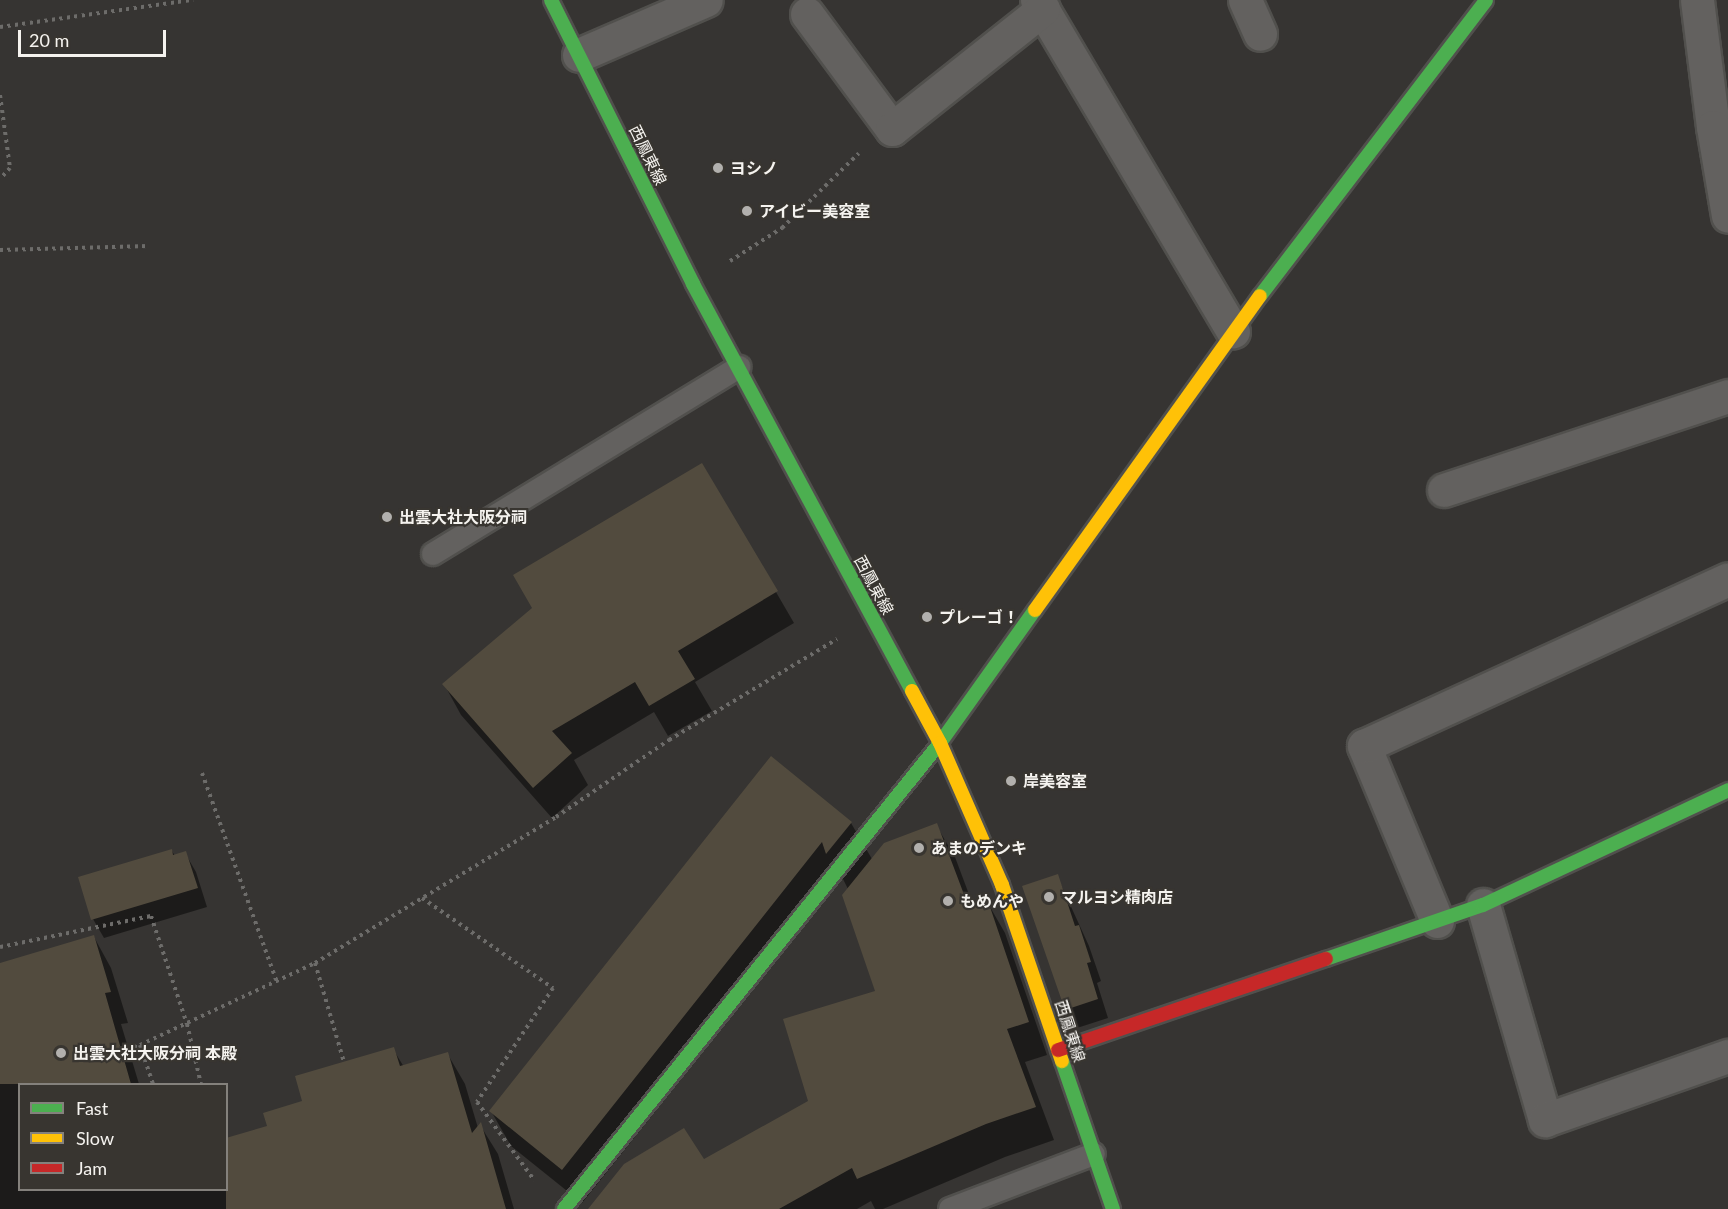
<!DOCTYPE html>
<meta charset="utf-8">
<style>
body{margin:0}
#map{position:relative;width:1728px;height:1209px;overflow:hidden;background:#363432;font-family:Lato,"Noto Sans JP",sans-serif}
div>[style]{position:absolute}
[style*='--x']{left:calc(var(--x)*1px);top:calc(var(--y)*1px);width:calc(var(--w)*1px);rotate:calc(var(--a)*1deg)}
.shadow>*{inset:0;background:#0007}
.building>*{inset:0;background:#524b3e}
.path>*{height:4px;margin-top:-2px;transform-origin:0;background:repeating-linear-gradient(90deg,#6d6c6a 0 3px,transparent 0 7.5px)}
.roads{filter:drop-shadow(2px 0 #51504d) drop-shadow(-2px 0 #51504d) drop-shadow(0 2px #51504d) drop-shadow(0 -2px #51504d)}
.lane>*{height:22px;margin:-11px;padding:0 11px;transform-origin:11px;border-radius:11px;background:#63615f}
.street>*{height:33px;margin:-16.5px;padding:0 16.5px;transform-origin:16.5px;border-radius:16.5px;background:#63615f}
.fast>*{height:14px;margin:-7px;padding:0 7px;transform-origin:7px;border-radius:7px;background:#4caf50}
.slow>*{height:14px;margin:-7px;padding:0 7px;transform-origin:7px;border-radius:7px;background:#ffc107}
.jam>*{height:14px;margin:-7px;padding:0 7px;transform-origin:7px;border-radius:7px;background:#c62828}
.dots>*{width:16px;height:16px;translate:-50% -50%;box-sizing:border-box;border:3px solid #383530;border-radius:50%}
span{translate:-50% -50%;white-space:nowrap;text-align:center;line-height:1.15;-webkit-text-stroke:4.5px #383530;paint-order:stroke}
.street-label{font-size:16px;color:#f5f3ef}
.poi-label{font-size:16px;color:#f5f3ef;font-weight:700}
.left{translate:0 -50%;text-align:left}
.legend{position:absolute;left:18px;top:1083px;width:210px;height:108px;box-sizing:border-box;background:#383530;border:2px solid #84817c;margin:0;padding:8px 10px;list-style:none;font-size:18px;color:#f5f3ef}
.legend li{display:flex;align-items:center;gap:12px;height:30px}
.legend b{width:30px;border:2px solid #84817c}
.scale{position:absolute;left:18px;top:30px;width:148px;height:27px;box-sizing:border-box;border:3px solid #f5f3ef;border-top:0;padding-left:8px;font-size:18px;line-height:21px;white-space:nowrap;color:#f5f3ef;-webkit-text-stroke:4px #383530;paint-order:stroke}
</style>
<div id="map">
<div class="shadow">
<div style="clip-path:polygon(702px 465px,794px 623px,695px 682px,712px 711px,668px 736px,654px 712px,574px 760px,588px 785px,552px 818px,461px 715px,444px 684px)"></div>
<div style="clip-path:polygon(771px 759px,851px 823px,872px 859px,936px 825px,955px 857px,973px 905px,986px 900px,1005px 933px,1047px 1055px,1025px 1062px,1054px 1140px,1005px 1157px,883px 1209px,875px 1209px,871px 1201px,857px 1209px,600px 1209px,707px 1167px,810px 1101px,877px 992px,848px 889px,842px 877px,582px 1203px,511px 1146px,491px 1111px)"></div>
<div style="clip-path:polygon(172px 851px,175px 856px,185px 853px,196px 872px,207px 907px,104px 938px,93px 919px)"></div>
<div style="clip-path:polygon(1057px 876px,1089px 946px,1101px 981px,1097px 983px,1108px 1018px,1077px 1028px,1066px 1009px)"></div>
<div style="clip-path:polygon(94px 937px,111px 968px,128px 1023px,121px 1024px,139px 1084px,20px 1084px,20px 1190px,226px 1190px,269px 1127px,304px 1102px,393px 1049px,404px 1067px,447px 1053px,465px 1084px,478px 1128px,480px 1125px,498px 1154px,514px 1209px,0 1209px,0 964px)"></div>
</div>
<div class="building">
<div style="clip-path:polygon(702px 463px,778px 591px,678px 651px,695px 679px,649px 706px,635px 682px,552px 731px,572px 753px,533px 788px,442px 684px,532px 608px,513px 575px)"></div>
<div style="clip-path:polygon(771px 756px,852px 822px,826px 854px,822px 842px,562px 1170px,489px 1111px)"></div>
<div style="clip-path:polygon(937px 823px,968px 905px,987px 898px,1029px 1022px,1007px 1029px,1036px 1107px,986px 1124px,857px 1179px,852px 1168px,779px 1209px,588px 1209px,624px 1164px,684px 1128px,704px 1159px,808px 1101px,783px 1019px,875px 991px,842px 895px,884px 843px)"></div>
<div style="clip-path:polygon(172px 849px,173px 855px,186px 851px,198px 888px,91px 920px,78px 877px)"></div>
<div style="clip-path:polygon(1058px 874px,1075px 926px,1079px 925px,1091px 962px,1087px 963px,1098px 999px,1065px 1010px,1022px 886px)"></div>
<div style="clip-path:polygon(94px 935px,111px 992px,105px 993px,131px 1084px,0 1084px,0 963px)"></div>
<div style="clip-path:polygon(394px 1047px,400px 1066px,448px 1052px,472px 1133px,481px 1122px,506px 1209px,226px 1209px,226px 1138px,267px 1126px,263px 1113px,302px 1101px,295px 1076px)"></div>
</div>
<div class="path">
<div style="--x:0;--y:27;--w:195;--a:-8"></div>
<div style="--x:0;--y:95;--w:74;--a:82.2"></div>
<div style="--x:10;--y:168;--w:15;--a:132"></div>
<div style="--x:0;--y:250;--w:149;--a:-1.5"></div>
<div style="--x:730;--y:261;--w:62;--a:-32.4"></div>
<div style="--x:782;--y:228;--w:107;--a:-44.2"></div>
<div style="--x:202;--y:773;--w:220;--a:70.3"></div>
<div style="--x:422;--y:898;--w:159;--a:34.5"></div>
<div style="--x:553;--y:988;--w:137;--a:123.7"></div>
<div style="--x:477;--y:1102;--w:97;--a:53.8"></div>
<div style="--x:0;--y:947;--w:154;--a:-11.6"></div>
<div style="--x:151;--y:916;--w:114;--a:71.6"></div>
<div style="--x:187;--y:1024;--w:62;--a:76.9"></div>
<div style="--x:315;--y:963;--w:103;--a:73.7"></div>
<div style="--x:140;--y:1045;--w:193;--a:-25.1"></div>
<div style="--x:315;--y:963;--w:282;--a:-31.2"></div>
<div style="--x:556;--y:817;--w:137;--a:-34.3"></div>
<div style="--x:669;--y:740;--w:196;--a:-31"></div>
<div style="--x:127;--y:1050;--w:14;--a:-21"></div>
<div style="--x:140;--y:1045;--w:41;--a:71.6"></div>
</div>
<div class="roads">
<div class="lane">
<div style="--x:433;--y:554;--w:359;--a:-31.4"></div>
<div style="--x:950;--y:1209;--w:154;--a:-20.9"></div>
</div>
<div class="street">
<div style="--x:1037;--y:0;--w:385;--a:59.4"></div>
<div style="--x:1245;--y:0;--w:37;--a:66"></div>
<div style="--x:1697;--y:0;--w:128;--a:82.8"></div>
<div style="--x:1713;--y:127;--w:90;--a:80.4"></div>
<div style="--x:807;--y:14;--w:143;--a:53.5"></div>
<div style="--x:892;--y:129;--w:193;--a:-38.5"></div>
<div style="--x:579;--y:55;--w:138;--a:-23.4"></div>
<div style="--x:1444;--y:490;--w:299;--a:-18.3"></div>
<div style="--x:1483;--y:905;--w:224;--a:73.9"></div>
<div style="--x:1545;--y:1120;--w:194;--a:-19.3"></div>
<div style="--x:1437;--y:921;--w:190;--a:-112.6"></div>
<div style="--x:1364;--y:746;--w:400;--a:-24.6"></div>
</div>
<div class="fast">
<div style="--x:551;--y:0;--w:318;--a:63.4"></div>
<div style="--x:693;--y:284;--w:462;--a:61.7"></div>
<div style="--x:1260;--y:296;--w:372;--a:-52.6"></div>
<div style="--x:1326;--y:959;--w:166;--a:-19"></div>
<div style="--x:1483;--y:905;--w:271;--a:-25.1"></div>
<div style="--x:1062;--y:1061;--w:157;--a:71"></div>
<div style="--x:564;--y:1209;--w:599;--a:-51.1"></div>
<div style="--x:940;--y:743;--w:163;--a:-54.5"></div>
</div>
<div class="slow">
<div style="--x:1035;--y:610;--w:386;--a:-54.4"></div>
<div style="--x:912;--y:691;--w:59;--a:61.7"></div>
<div style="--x:940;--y:743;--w:155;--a:66.4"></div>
<div style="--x:1002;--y:885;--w:186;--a:71.2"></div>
</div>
<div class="jam">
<div style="--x:1058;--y:1050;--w:283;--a:-18.8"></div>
</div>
</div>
<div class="dots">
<div style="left:718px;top:168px;background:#b2b0ad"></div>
<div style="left:747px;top:211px;background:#b2b0ad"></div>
<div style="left:387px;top:517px;background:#b2b0ad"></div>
<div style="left:927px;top:617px;background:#b2b0ad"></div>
<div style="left:1011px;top:781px;background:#b2b0ad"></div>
<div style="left:919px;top:848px;background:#b2b0ad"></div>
<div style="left:1049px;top:897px;background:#b2b0ad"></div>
<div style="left:948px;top:901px;background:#b2b0ad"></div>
<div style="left:61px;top:1053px;background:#b2b0ad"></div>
</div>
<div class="street-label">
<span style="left:648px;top:155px;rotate:64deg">西鳳東線</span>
<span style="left:874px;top:585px;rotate:62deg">西鳳東線</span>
<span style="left:1070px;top:1031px;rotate:72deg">西鳳東線</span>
</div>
<div class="poi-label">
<span class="left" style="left:730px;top:168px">ヨシノ</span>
<span class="left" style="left:759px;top:211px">アイビー美容室</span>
<span class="left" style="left:399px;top:517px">出雲大社大阪分祠</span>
<span class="left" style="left:939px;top:617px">プレーゴ！</span>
<span class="left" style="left:1023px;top:781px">岸美容室</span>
<span class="left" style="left:931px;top:848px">あまのデンキ</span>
<span class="left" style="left:1061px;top:897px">マルヨシ精肉店</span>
<span class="left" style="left:960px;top:901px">もめんや</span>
<span class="left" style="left:73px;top:1053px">出雲大社大阪分祠 本殿</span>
</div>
<ul class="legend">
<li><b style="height:8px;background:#4caf50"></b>Fast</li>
<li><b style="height:8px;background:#ffc107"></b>Slow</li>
<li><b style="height:8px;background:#c62828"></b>Jam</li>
</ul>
<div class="scale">20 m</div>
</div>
